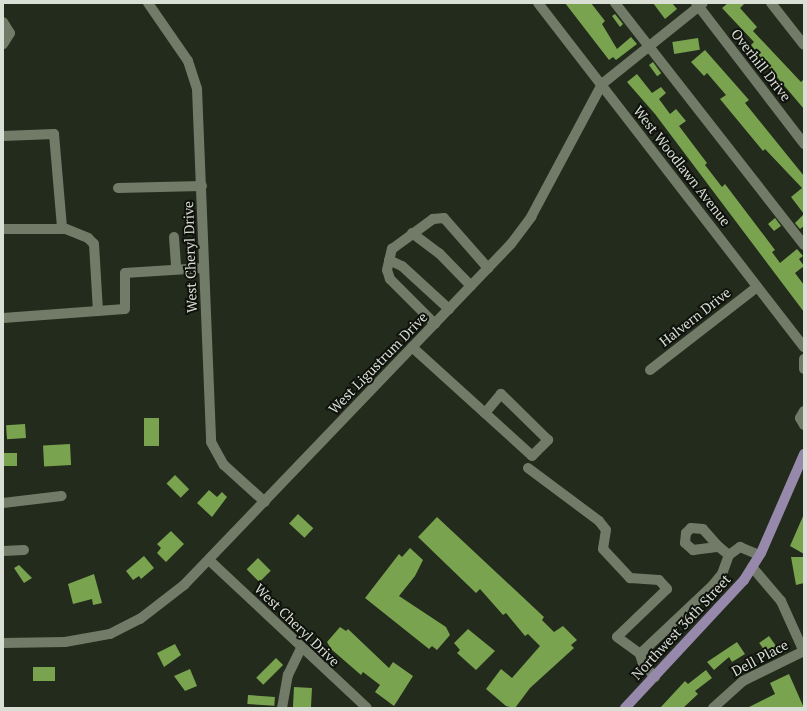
<!DOCTYPE html>
<style>
body{margin:0}
#map{position:relative;width:807px;height:711px;overflow:hidden;background:#232b1c;font-family:"PT Serif",serif}
div>[style]{position:absolute}
[style*='--x']{left:calc(var(--x)*1px);top:calc(var(--y)*1px);width:calc(var(--w)*1px);rotate:calc(var(--a)*1deg)}
.building>*{inset:0;background:#79a34e;transform-origin:0 0}
.minor>*{height:10px;margin:-5px;padding:0 5px;transform-origin:5px;border-radius:5px;background:#717b68}
.major>*{height:10px;margin:-5px;padding:0 5px;transform-origin:5px;border-radius:5px;background:#9789ac}
span{translate:-50% -50%;white-space:nowrap;text-align:center;line-height:1.15;-webkit-text-stroke:4px #0f120c;paint-order:stroke}
.street-label{font-size:14px;color:#d9dfd5}
.frame{position:absolute;inset:0;border:4px solid #d9dfd5;pointer-events:none}
</style>
<div id="map">
<div class="building">
<div style="clip-path:polygon(565px 3px,591px 3px,605px 21px,602px 24px,617px 49px,631px 37px,637px 44px,616px 60px,613px 57px,609px 60px)"></div>
<div style="clip-path:polygon(653px 3px,672px 3px,677px 9px,665px 19px)"></div>
<div style="clip-path:polygon(728px 3px,745px 3px,740px 8px,757px 27px,753px 31px,801px 82px,804px 79px,804px 109px,765px 63px,751px 45px,754px 42px,722px 8px)"></div>
<div style="clip-path:polygon(615px 14px,623px 24px,620px 27px,612px 16px)"></div>
<div style="left:698px;top:38px;width:12px;height:26px;rotate:81deg"></div>
<div style="clip-path:polygon(705px 50px,749px 100px,745px 103px,804px 176px,804px 214px,791px 197px,802px 188px,765px 149px,763px 151px,720px 99px,726px 95px,707px 73px,704px 76px,691px 62px)"></div>
<div style="left:653px;top:62px;width:14px;height:5px;rotate:54deg"></div>
<div style="clip-path:polygon(637px 74px,652px 93px,661px 87px,666px 93px,659px 99px,670px 114px,676px 109px,686px 121px,679px 126px,707px 163px,705px 165px,722px 187px,725px 184px,775px 250px,772px 252px,780px 263px,797px 249px,803px 256px,799px 259px,804px 266px,795px 273px,804px 285px,804px 312px,655px 114px,627px 82px)"></div>
<div style="clip-path:polygon(804px 214px,804px 226px,800px 229px,795px 223px)"></div>
<div style="clip-path:polygon(775px 218px,781px 226px,774px 231px,768px 224px)"></div>
<div style="left:144px;top:418px;width:15px;height:28px"></div>
<div style="left:25px;top:424px;width:14px;height:19px;rotate:86deg"></div>
<div style="left:70px;top:444px;width:21px;height:27px;rotate:87deg"></div>
<div style="left:3px;top:453px;width:14px;height:13px"></div>
<div style="left:175px;top:475px;width:20px;height:12px;rotate:45deg"></div>
<div style="clip-path:polygon(209px 490px,217px 497px,222px 492px,227px 497px,212px 517px,197px 503px)"></div>
<div style="left:298px;top:514px;width:21px;height:13px;rotate:43deg"></div>
<div style="clip-path:polygon(804px 514px,804px 554px,790px 546px)"></div>
<div style="clip-path:polygon(437px 517px,544px 617px,542px 620px,554px 632px,563px 626px,577px 640px,571px 645px,574px 648px,530px 688px,515px 708px,506px 706px,486px 689px,501px 669px,512px 678px,540px 646px,528px 634px,525px 636px,506px 613px,503px 615px,480px 589px,476px 593px,418px 537px)"></div>
<div style="clip-path:polygon(171px 531px,184px 544px,166px 562px,157px 553px,161px 548px,157px 544px)"></div>
<div style="clip-path:polygon(410px 548px,423px 560px,415px 576px,399px 596px,446px 627px,450px 635px,437px 650px,432px 646px,429px 649px,365px 598px,399px 554px,402px 557px)"></div>
<div style="clip-path:polygon(144px 556px,154px 568px,141px 579px,139px 576px,133px 580px,126px 571px)"></div>
<div style="clip-path:polygon(791px 557px,804px 557px,804px 583px,796px 585px)"></div>
<div style="left:258px;top:558px;width:18px;height:16px;rotate:45deg"></div>
<div style="clip-path:polygon(19px 565px,32px 578px,24px 583px,14px 568px)"></div>
<div style="clip-path:polygon(94px 574px,102px 603px,93px 605px,92px 599px,73px 604px,68px 584px)"></div>
<div style="clip-path:polygon(340px 627px,346px 631px,348px 629px,389px 668px,393px 662px,413px 676px,394px 706px,375px 692px,380px 685px,363px 672px,361px 675px,331px 649px,327px 642px)"></div>
<div style="clip-path:polygon(468px 629px,495px 651px,476px 670px,457px 653px,460px 650px,454px 643px)"></div>
<div style="left:769px;top:636px;width:16px;height:12px;rotate:55deg"></div>
<div style="clip-path:polygon(737px 642px,745px 654px,732px 662px,729px 657px,714px 670px,707px 662px)"></div>
<div style="clip-path:polygon(175px 644px,181px 655px,164px 667px,157px 653px)"></div>
<div style="left:276px;top:658px;width:10px;height:28px;rotate:45deg"></div>
<div style="left:33px;top:667px;width:22px;height:14px"></div>
<div style="clip-path:polygon(190px 669px,197px 686px,185px 691px,174px 676px)"></div>
<div style="clip-path:polygon(706px 670px,712px 678px,695px 691px,698px 694px,683px 708px,660px 708px,685px 681px,688px 684px)"></div>
<div style="clip-path:polygon(789px 674px,804px 708px,747px 708px,775px 694px,770px 683px)"></div>
<div style="left:294px;top:687px;width:18px;height:20px;rotate:3deg"></div>
<div style="left:248px;top:695px;width:27px;height:9px;rotate:4deg"></div>
</div>
<div class="minor">
<div style="--x:148;--y:3;--w:70;--a:55.4"></div>
<div style="--x:188;--y:61;--w:29;--a:72"></div>
<div style="--x:197;--y:89;--w:353;--a:87.7"></div>
<div style="--x:211;--y:442;--w:26;--a:61"></div>
<div style="--x:224;--y:465;--w:55;--a:42.1"></div>
<div style="--x:538;--y:3;--w:435;--a:52.3"></div>
<div style="--x:615;--y:3;--w:307;--a:52"></div>
<div style="--x:696;--y:3;--w:178;--a:52.5"></div>
<div style="--x:771;--y:3;--w:53;--a:51.8"></div>
<div style="--x:3;--y:22;--w:13;--a:58"></div>
<div style="--x:10;--y:33;--w:13;--a:122"></div>
<div style="--x:3;--y:136;--w:51;--a:-2.2"></div>
<div style="--x:54;--y:134;--w:94;--a:85.1"></div>
<div style="--x:118;--y:188;--w:84;--a:-1.4"></div>
<div style="--x:3;--y:229;--w:63;--a:0"></div>
<div style="--x:66;--y:229;--w:24;--a:22"></div>
<div style="--x:88;--y:238;--w:8;--a:45"></div>
<div style="--x:94;--y:244;--w:67;--a:86.6"></div>
<div style="--x:412;--y:233;--w:34;--a:37"></div>
<div style="--x:439;--y:253;--w:46;--a:45.9"></div>
<div style="--x:174;--y:237;--w:32;--a:86"></div>
<div style="--x:389;--y:260;--w:14;--a:25"></div>
<div style="--x:402;--y:266;--w:64;--a:42.5"></div>
<div style="--x:3;--y:318;--w:122;--a:-4.2"></div>
<div style="--x:125;--y:309;--w:36;--a:-90"></div>
<div style="--x:125;--y:273;--w:79;--a:-3.6"></div>
<div style="--x:435;--y:324;--w:64;--a:-135"></div>
<div style="--x:390;--y:279;--w:9;--a:-108"></div>
<div style="--x:387;--y:270;--w:22;--a:-77"></div>
<div style="--x:392;--y:249;--w:51;--a:-36.2"></div>
<div style="--x:433;--y:219;--w:11;--a:-5"></div>
<div style="--x:444;--y:218;--w:67;--a:48.7"></div>
<div style="--x:412;--y:347;--w:162;--a:42.2"></div>
<div style="--x:532;--y:456;--w:23;--a:-45"></div>
<div style="--x:548;--y:440;--w:66;--a:-135.6"></div>
<div style="--x:501;--y:394;--w:25;--a:130"></div>
<div style="--x:804;--y:359;--w:10;--a:90"></div>
<div style="--x:650;--y:370;--w:135;--a:-37.8"></div>
<div style="--x:804;--y:411;--w:8;--a:120"></div>
<div style="--x:800;--y:418;--w:8;--a:60"></div>
<div style="--x:528;--y:468;--w:89;--a:36.7"></div>
<div style="--x:599;--y:521;--w:11;--a:52"></div>
<div style="--x:606;--y:530;--w:19;--a:99"></div>
<div style="--x:603;--y:549;--w:40;--a:47"></div>
<div style="--x:630;--y:578;--w:29;--a:4"></div>
<div style="--x:659;--y:580;--w:12;--a:48"></div>
<div style="--x:667;--y:589;--w:69;--a:136.2"></div>
<div style="--x:617;--y:637;--w:29;--a:36"></div>
<div style="--x:3;--y:503;--w:59;--a:-6.8"></div>
<div style="--x:719;--y:547;--w:24;--a:-132"></div>
<div style="--x:703;--y:529;--w:12;--a:-175"></div>
<div style="--x:691;--y:528;--w:7;--a:135"></div>
<div style="--x:686;--y:533;--w:10;--a:96"></div>
<div style="--x:685;--y:543;--w:11;--a:41"></div>
<div style="--x:693;--y:550;--w:26;--a:-7"></div>
<div style="--x:719;--y:547;--w:13;--a:39"></div>
<div style="--x:3;--y:551;--w:21;--a:-3"></div>
<div style="--x:209;--y:560;--w:216;--a:43.1"></div>
<div style="--x:752;--y:567;--w:45;--a:49.5"></div>
<div style="--x:781;--y:601;--w:56;--a:65.7"></div>
<div style="--x:3;--y:643;--w:62;--a:-0.9"></div>
<div style="--x:65;--y:642;--w:46;--a:-10.1"></div>
<div style="--x:110;--y:634;--w:34;--a:-27"></div>
<div style="--x:140;--y:619;--w:56;--a:-37.7"></div>
<div style="--x:184;--y:585;--w:472;--a:-46.2"></div>
<div style="--x:511;--y:244;--w:34;--a:-53"></div>
<div style="--x:531;--y:217;--w:151;--a:-61.9"></div>
<div style="--x:602;--y:84;--w:129;--a:-38.7"></div>
<div style="--x:655;--y:677;--w:18;--a:-133"></div>
<div style="--x:643;--y:664;--w:10;--a:-107"></div>
<div style="--x:640;--y:654;--w:100;--a:-43.4"></div>
<div style="--x:713;--y:585;--w:14;--a:-51"></div>
<div style="--x:722;--y:574;--w:20;--a:-70"></div>
<div style="--x:729;--y:555;--w:14;--a:-36"></div>
<div style="--x:740;--y:547;--w:21;--a:23"></div>
<div style="--x:282;--y:708;--w:34;--a:-80"></div>
<div style="--x:288;--y:675;--w:30;--a:-64"></div>
<div style="--x:713;--y:708;--w:40;--a:-42"></div>
<div style="--x:743;--y:681;--w:68;--a:-26.2"></div>
</div>
<div class="major">
<div style="--x:625;--y:708;--w:175;--a:-47.1"></div>
<div style="--x:744;--y:580;--w:32;--a:-58"></div>
<div style="--x:761;--y:553;--w:108;--a:-66.5"></div>
</div>
<div class="street-label">
<span style="left:761px;top:65px;rotate:52deg">Overhill Drive</span>
<span style="left:682px;top:166px;rotate:52deg">West Woodlawn Avenue</span>
<span style="left:190px;top:257px;rotate:-92deg">West Cheryl Drive</span>
<span style="left:695px;top:317px;rotate:-38deg">Halvern Drive</span>
<span style="left:378px;top:363px;rotate:-46deg">West Ligustrum Drive</span>
<span style="left:297px;top:625px;rotate:44deg">West Cheryl Drive</span>
<span style="left:681px;top:627px;rotate:-47deg">Northwest 36th Street</span>
<span style="left:760px;top:658px;rotate:-28deg">Dell Place</span>
</div>
<div class="frame"></div>
</div>
